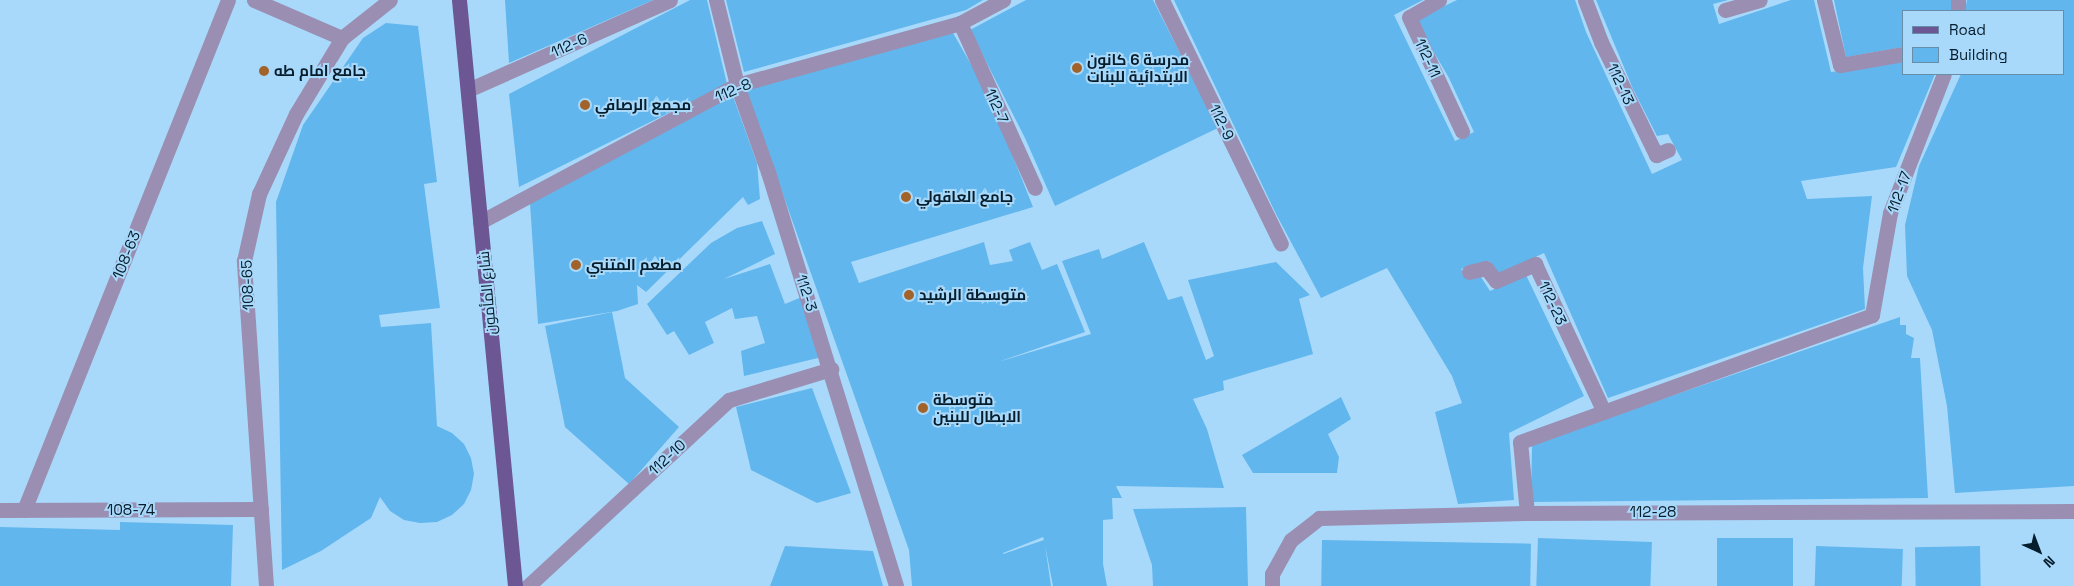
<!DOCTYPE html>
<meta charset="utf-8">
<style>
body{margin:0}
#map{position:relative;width:2074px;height:586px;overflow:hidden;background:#a9d9fa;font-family:"Space Grotesk",Cairo,sans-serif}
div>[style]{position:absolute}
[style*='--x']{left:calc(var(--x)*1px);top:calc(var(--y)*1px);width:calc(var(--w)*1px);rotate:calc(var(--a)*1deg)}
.building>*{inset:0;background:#61b6ee;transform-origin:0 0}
.lane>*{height:15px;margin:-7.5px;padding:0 7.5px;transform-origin:7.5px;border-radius:7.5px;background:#9a8fb2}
.primary>*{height:15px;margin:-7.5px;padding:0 7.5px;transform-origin:7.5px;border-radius:7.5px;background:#6c5694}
.dots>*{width:14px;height:14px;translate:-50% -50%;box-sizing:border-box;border:2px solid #a9d9fa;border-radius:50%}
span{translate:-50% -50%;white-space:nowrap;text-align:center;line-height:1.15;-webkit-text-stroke:4px #a9d9fa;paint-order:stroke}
.street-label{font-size:15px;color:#051d2c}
.poi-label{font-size:15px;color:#051d2c;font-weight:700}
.left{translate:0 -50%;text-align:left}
.legend{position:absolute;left:1902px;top:10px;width:162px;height:65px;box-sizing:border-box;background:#a9d9fa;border:1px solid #678ea8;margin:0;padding:6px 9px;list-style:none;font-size:15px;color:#051d2c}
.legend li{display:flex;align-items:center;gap:10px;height:25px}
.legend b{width:25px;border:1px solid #678ea8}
.north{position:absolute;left:2014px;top:526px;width:50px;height:50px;-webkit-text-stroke:4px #a9d9fa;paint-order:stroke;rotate:137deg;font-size:14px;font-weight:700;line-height:20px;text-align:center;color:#051d2c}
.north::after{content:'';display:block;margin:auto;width:18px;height:22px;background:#051d2c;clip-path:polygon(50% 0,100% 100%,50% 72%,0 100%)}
</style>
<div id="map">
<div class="building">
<div style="clip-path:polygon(505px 0,653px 0,509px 63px)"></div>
<div style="clip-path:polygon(690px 0,707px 0,727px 84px,519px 187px,509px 94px)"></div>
<div style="clip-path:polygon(726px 0,983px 0,966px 10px,744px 72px)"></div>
<div style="clip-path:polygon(1026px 0,1153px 0,1218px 128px,1055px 206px,1025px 138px,970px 30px)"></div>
<div style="clip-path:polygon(1174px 0,1423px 0,1394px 15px,1455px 141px,1474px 132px,1449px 78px,1415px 20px,1457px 0,1575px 0,1586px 32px,1652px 174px,1682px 160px,1668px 134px,1657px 136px,1633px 89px,1596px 0,1728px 0,1713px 4px,1719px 24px,1791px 0,1814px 0,1831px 72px,1903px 62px,1903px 74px,1935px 74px,1896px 167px,1801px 181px,1807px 199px,1872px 196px,1863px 268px,1865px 309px,1608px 398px,1544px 253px,1498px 274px,1489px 261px,1461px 269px,1468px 279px,1479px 274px,1490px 291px,1526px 275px,1584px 396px,1509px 433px,1514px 500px,1458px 504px,1435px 412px,1462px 403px,1452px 376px,1387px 268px,1321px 298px,1276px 214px)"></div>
<div style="clip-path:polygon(1834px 0,1951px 0,1951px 11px,1903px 11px,1903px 47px,1846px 57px)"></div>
<div style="clip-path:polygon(1967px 0,2074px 0,2074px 486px,1955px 493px,1947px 406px,1932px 330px,1907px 276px,1905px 225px,1919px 166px,1961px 74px,2063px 74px,2063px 11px,1965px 11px)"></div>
<div style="clip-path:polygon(386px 23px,418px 26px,437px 182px,424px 184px,440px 308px,379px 315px,381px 327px,431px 323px,437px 426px,452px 433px,464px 444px,471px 458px,474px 474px,471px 490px,464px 504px,452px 515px,437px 522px,420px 523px,404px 520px,390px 511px,380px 497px,371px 518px,321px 551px,282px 570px,276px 202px,303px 125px,363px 38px)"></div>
<div style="clip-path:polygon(evenodd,953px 33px,988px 94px,1033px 207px,851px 262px,859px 283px,984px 242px,990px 265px,1013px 261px,1009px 250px,1030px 242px,1042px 270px,1057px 264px,1085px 332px,998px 362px,1091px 334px,1062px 261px,1099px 249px,1102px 259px,1144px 242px,1168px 300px,1182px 296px,1206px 360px,1214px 356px,1188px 280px,1276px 262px,1310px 295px,1299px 299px,1313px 354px,1223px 381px,1224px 390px,1193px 399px,1207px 429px,1224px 488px,1116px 486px,1122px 498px,1112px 498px,1113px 519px,1103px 520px,1103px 564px,1107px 586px,1053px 586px,1045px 545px,1051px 586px,912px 586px,909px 550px,746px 90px,953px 33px,1043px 537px,1044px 540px,1003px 554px,1003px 553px,1043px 537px)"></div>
<div style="clip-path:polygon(732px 94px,757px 163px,760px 199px,748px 205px,743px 197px,646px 292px,637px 285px,638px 304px,617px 311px,538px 324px,530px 203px)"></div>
<div style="clip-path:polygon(762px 221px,775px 254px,724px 279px,770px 264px,785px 304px,804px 296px,822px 357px,744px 376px,741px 351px,765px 343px,757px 316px,735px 319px,732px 308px,705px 322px,714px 343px,689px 355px,674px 331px,667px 335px,647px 304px,711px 243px,737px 228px)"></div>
<div style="clip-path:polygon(612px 312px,625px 378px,679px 427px,629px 484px,565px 427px,545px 326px)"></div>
<div style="clip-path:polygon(1900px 317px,1900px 325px,1906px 325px,1906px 334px,1914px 338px,1911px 358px,1920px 358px,1928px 498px,1531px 502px,1532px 444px)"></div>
<div style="clip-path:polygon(812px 388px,851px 493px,817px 503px,751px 470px,736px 407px)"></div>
<div style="clip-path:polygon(1341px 397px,1351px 419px,1328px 434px,1339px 457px,1337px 473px,1253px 473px,1242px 455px)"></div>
<div style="clip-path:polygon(1246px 507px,1248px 586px,1153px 586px,1152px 565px,1133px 509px)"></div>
<div style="clip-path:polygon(120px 522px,233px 525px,231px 586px,0 586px,0 527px,120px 530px)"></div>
<div style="left:1538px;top:538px;width:114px;height:48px;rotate:2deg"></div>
<div style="left:1717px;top:538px;width:76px;height:48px"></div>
<div style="left:1322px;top:540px;width:209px;height:46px;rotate:1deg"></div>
<div style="clip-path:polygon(785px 546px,873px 551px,883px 586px,770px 586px)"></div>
<div style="left:1816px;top:546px;width:87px;height:40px;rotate:2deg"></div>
<div style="left:1980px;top:546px;width:40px;height:65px;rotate:89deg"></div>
</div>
<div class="lane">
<div style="--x:254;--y:0;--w:96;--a:23.4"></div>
<div style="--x:716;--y:0;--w:88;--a:76.1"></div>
<div style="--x:737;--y:85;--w:92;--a:70.4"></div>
<div style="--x:768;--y:172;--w:433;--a:72.8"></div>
<div style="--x:1162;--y:0;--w:271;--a:64"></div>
<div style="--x:1439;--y:0;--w:34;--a:150"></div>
<div style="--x:1409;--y:17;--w:126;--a:65.1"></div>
<div style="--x:1585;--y:0;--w:45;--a:69.1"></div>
<div style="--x:1601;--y:42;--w:126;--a:64"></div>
<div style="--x:1656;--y:155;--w:13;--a:-23"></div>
<div style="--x:1824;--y:0;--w:67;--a:76.2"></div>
<div style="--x:1840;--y:65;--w:64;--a:-9.9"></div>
<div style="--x:1725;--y:10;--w:36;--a:-16"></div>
<div style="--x:1958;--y:11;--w:11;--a:-90"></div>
<div style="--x:960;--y:23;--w:181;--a:65.6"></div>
<div style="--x:468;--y:90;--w:221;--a:-24"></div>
<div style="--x:480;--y:222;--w:291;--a:-28.1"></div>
<div style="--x:737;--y:85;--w:231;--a:-15.5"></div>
<div style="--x:960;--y:23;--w:49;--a:-28.1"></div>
<div style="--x:1469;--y:272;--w:17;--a:-13"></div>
<div style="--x:1486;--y:268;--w:16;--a:52"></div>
<div style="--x:1496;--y:281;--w:43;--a:-23.6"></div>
<div style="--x:1535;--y:264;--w:163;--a:65"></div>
<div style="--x:0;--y:510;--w:261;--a:-0.2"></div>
<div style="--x:24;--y:510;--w:549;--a:-68.2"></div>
<div style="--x:1527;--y:513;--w:71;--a:-95.6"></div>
<div style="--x:1520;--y:442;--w:374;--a:-19.8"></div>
<div style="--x:1872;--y:315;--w:104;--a:-80"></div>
<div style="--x:1890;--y:213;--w:149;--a:-68.8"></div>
<div style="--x:266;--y:586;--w:326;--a:-93.9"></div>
<div style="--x:244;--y:261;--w:69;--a:-77.4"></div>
<div style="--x:259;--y:194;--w:88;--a:-65.2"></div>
<div style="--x:296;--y:114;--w:89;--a:-58.8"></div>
<div style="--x:342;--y:38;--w:61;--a:-38.4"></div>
<div style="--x:528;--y:586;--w:274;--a:-42.8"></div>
<div style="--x:729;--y:400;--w:107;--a:-16.9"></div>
<div style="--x:1272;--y:586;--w:12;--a:-90"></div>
<div style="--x:1272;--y:574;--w:39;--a:-61"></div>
<div style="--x:1291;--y:540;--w:36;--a:-38"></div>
<div style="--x:1319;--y:518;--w:208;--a:-1.4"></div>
<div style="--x:1527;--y:513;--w:547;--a:-0.21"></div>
</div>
<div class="primary">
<div style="--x:459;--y:0;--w:589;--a:84.54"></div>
</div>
<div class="dots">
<div style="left:1077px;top:68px;background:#a2632a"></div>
<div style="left:264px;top:71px;background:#a2632a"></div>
<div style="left:585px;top:105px;background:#a2632a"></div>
<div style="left:906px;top:197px;background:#a2632a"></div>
<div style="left:576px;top:265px;background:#a2632a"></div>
<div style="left:909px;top:295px;background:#a2632a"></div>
<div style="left:923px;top:408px;background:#a2632a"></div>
</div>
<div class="street-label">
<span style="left:569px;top:45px;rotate:-24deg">112-6</span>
<span style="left:1428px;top:58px;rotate:65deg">112-11</span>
<span style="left:1621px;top:84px;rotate:65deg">112-13</span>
<span style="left:733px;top:90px;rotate:-23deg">112-8</span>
<span style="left:997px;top:106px;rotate:66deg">112-7</span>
<span style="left:1222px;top:122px;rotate:64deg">112-9</span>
<span style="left:1899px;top:192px;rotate:-70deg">112-17</span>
<span style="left:126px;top:255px;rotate:-68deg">108-63</span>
<span style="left:247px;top:285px;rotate:-92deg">108-65</span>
<span style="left:487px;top:293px;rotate:-95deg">شارع المأمون</span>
<span style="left:807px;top:293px;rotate:72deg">112-3</span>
<span style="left:1553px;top:303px;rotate:65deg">112-23</span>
<span style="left:667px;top:457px;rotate:-43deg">112-10</span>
<span style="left:131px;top:510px">108-74</span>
<span style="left:1653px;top:512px">112-28</span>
</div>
<div class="poi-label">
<span class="left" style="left:1087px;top:68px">مدرسة 6 كانون<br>الابتدائية للبنات</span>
<span class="left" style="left:274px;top:71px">جامع امام طه</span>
<span class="left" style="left:595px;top:105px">مجمع الرصافي</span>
<span class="left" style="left:916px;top:197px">جامع العاقولي</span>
<span class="left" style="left:586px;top:265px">مطعم المتنبي</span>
<span class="left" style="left:919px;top:295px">متوسطة الرشيد</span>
<span class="left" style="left:933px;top:408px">متوسطة<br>الابطال للبنين</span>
</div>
<ul class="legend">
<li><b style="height:6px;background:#6c5694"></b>Road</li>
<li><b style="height:14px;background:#61b6ee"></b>Building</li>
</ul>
<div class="north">N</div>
</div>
